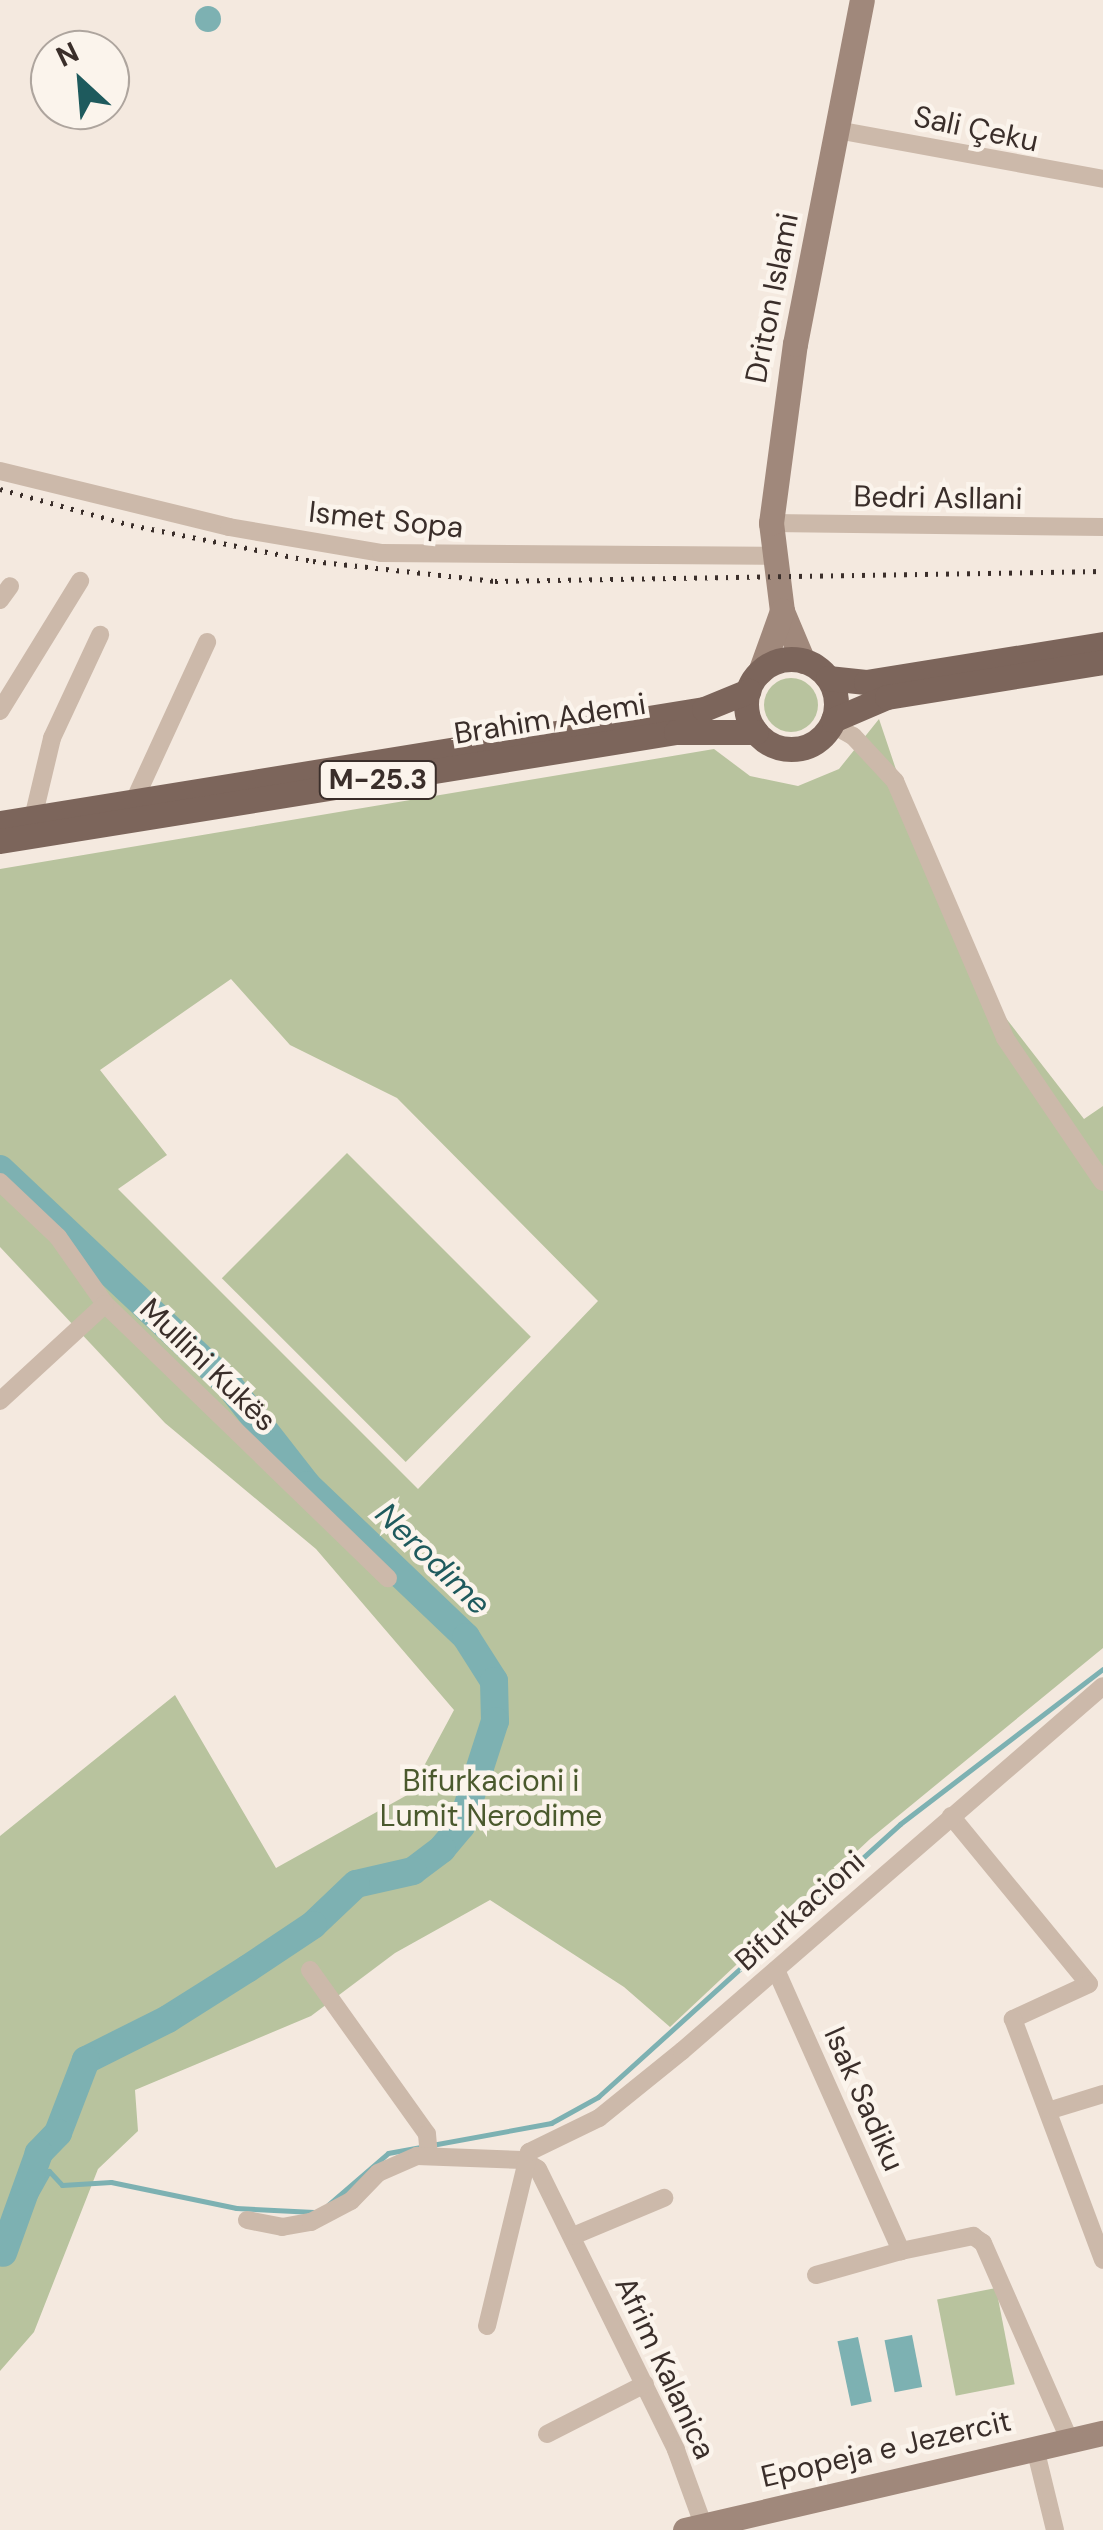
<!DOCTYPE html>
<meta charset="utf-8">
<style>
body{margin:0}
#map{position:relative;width:1103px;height:2530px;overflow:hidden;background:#f4e9df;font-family:"DM Sans",sans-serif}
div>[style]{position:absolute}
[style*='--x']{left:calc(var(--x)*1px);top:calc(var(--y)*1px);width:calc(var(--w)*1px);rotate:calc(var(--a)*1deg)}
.green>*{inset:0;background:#b8c39e;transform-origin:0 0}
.round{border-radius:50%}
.water>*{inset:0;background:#7db1b2;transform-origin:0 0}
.stream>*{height:5px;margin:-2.5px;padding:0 2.5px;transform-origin:2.5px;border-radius:2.5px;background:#7db1b2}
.canal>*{height:15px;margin:-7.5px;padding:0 7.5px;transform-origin:7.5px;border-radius:7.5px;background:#7db1b2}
.river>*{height:28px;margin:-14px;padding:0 14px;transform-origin:14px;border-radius:14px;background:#7db1b2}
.street>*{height:18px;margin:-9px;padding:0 9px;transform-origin:9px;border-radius:9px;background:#ccb9aa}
.secondary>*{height:25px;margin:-12.5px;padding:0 12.5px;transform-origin:12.5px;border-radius:12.5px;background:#a0887b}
.primary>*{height:25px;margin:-12.5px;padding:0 12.5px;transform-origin:12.5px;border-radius:12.5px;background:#7c655b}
.primary>.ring{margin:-12.5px;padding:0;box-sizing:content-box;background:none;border:25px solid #7c655b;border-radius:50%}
.rail>*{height:5px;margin-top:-2.5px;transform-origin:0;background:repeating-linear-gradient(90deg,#3a2e2a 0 2.5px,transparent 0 10.5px)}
span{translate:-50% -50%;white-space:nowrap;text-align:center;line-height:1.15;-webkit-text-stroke:9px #fbf4ec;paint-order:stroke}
.shield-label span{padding:2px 8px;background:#fbf4ec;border:2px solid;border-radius:8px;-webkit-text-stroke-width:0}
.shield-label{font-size:28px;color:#3a2e2a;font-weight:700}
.street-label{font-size:30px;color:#3a2e2a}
.park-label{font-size:30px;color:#4a592d}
.water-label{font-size:32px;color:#1e5a5d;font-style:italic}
.north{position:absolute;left:30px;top:30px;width:100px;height:100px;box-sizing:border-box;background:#fbf4ec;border:2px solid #aea59e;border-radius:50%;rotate:334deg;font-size:28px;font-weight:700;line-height:40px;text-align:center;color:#3a2e2a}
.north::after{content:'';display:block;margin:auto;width:35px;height:45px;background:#1e5a5d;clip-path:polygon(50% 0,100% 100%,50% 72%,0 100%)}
</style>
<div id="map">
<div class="green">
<div class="round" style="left:764px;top:678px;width:54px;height:54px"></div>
<div style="clip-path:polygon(evenodd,879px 719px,942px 906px,995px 1004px,1084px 1119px,1103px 1106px,1103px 1648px,870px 1839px,670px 2027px,624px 1987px,490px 1900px,395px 1953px,311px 2016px,135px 2090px,138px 2131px,98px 2169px,34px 2332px,0 2371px,0 1836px,175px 1695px,276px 1868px,409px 1794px,454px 1710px,316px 1549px,165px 1423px,0 1247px,0 869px,714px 749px,750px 776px,798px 786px,839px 769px,879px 719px,231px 979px,290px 1045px,397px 1098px,598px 1301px,418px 1489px,118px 1189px,167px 1155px,100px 1070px,231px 979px)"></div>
<div style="left:347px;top:1153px;width:260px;height:177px;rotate:45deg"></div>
<div style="left:996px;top:2288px;width:98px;height:60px;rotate:79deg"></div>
</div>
<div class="water">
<div class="round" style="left:195px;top:6px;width:26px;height:26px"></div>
<div style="left:912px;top:2335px;width:53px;height:28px;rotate:79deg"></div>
<div style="left:858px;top:2337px;width:66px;height:21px;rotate:78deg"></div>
</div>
<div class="stream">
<div style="--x:328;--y:2205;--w:79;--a:-40.9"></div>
<div style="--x:388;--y:2153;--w:166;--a:-10.4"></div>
<div style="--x:551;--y:2123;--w:54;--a:-29"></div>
<div style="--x:598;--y:2097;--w:407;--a:-42.1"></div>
<div style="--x:900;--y:1824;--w:255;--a:-37.4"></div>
<div style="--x:3;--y:2253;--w:94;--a:-60.7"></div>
<div style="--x:49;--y:2171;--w:19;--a:47"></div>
<div style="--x:62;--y:2185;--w:49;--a:-3.5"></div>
<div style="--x:111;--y:2182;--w:128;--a:11.7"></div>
<div style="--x:236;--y:2208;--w:78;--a:2.9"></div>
</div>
<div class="canal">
<div style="--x:0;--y:2254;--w:3;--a:-18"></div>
</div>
<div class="river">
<div style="--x:0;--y:1169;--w:315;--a:43.3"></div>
<div style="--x:229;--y:1385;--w:127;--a:52"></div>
<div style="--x:307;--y:1485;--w:220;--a:43.7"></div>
<div style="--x:466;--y:1637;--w:52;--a:57.5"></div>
<div style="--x:494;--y:1681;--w:40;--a:88.6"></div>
<div style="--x:495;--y:1721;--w:110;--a:107.9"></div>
<div style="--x:461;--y:1826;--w:30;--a:130"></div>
<div style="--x:442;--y:1849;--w:36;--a:143"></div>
<div style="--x:413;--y:1871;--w:58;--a:167.2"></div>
<div style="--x:356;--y:1884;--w:59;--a:136.4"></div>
<div style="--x:313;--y:1925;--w:79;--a:146.3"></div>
<div style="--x:247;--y:1969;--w:93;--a:147.7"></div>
<div style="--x:168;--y:2019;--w:92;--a:153.4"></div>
<div style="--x:86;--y:2060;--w:78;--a:111"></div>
<div style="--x:58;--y:2133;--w:28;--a:134"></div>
<div style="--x:39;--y:2153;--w:106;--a:109.8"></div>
</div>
<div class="street">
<div style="--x:837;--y:130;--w:270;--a:10.4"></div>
<div style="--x:0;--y:471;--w:236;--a:13.7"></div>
<div style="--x:229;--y:527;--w:154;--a:9.7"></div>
<div style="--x:381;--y:553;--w:393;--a:0.4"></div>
<div style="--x:771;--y:523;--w:332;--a:0.7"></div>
<div style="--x:0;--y:600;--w:17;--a:-54"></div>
<div style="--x:0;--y:711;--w:153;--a:-58.4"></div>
<div style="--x:831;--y:724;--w:25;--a:29"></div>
<div style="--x:853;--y:736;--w:62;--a:47"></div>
<div style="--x:895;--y:781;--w:280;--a:66.8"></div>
<div style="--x:1005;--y:1038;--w:174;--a:55.8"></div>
<div style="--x:134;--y:801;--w:175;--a:-65.3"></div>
<div style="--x:33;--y:818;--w:82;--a:-76.6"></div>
<div style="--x:52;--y:738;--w:114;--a:-65"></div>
<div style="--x:0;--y:1182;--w:80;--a:43.5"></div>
<div style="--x:58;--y:1237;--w:82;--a:55"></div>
<div style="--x:105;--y:1304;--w:394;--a:44.1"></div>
<div style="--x:0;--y:1401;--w:143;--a:-42.7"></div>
<div style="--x:951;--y:1816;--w:217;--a:50.6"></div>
<div style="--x:1089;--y:1984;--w:84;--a:155.3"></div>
<div style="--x:1013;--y:2019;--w:257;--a:69.5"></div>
<div style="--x:310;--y:1970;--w:201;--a:54.5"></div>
<div style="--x:427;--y:2134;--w:22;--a:85"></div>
<div style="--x:776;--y:1970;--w:308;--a:66"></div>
<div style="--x:901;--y:2251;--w:74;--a:-11.8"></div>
<div style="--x:973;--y:2236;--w:12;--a:35"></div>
<div style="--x:983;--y:2243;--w:214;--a:66.3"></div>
<div style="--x:1051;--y:2110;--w:54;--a:-17.1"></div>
<div style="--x:247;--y:2220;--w:36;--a:11"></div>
<div style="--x:282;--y:2227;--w:29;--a:-10"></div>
<div style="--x:311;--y:2222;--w:45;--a:-27.7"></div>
<div style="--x:351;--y:2201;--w:39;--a:-46"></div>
<div style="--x:378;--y:2173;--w:43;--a:-23.6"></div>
<div style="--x:417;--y:2156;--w:106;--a:2.2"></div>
<div style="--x:523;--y:2160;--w:17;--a:31"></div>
<div style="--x:538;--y:2169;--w:313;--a:63.8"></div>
<div style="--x:676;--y:2450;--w:79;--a:70"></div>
<div style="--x:573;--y:2236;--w:99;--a:-22.7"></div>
<div style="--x:816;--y:2275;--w:88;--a:-15.8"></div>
<div style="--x:487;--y:2326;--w:179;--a:-76.4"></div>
<div style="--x:529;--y:2152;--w:78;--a:-25.9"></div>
<div style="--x:599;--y:2118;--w:107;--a:-38.9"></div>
<div style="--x:682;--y:2051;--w:557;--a:-40.92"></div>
<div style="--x:547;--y:2434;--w:110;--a:-27"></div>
<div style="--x:1035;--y:2448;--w:84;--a:76.3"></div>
</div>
<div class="secondary">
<div style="--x:803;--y:661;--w:54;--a:-112.8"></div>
<div style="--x:782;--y:611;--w:89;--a:-97.1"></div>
<div style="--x:771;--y:523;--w:181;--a:-82.4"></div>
<div style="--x:795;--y:344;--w:350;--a:-79"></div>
<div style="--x:760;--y:672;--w:65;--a:-70.2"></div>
<div style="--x:685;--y:2530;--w:429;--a:-13.1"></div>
</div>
<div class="primary">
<div class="ring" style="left:746px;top:659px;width:65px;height:65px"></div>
<div style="--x:828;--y:678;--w:38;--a:6"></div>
<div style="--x:866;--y:682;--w:240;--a:-9.1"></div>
<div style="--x:833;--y:720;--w:59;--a:-23.1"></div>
<div style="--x:887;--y:697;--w:219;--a:-9.2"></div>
<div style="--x:0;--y:823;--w:713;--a:-9.2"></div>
<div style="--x:704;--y:709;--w:48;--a:-22.2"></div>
<div style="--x:0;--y:841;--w:685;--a:-9.16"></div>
<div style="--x:676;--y:732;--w:80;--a:0"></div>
</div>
<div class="rail">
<div style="--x:0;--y:489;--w:136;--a:15.4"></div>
<div style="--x:131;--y:525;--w:186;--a:11.2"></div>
<div style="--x:313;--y:561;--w:183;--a:6.3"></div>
<div style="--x:495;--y:581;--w:608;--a:-0.94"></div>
</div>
<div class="shield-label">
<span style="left:378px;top:780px">M-25.3</span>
</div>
<div class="street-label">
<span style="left:976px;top:129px;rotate:12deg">Sali Çeku</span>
<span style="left:772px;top:298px;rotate:-79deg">Driton Islami</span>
<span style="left:938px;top:498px;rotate:1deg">Bedri Asllani</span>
<span style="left:386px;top:520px;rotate:6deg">Ismet Sopa</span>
<span style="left:550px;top:719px;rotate:-9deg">Brahim Ademi</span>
<span style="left:208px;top:1365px;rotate:44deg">Mullini Kukës</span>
<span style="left:800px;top:1911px;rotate:-42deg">Bifurkacioni</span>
<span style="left:864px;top:2099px;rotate:66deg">Isak Sadiku</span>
<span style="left:665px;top:2368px;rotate:65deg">Afrim Kalanica</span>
<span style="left:886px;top:2449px;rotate:-13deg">Epopeja e Jezercit</span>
</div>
<div class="park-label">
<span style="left:491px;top:1798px">Bifurkacioni i<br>Lumit Nerodime</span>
</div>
<div class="water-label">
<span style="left:433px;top:1559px;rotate:44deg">Nerodime</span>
</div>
<div class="north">N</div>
</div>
